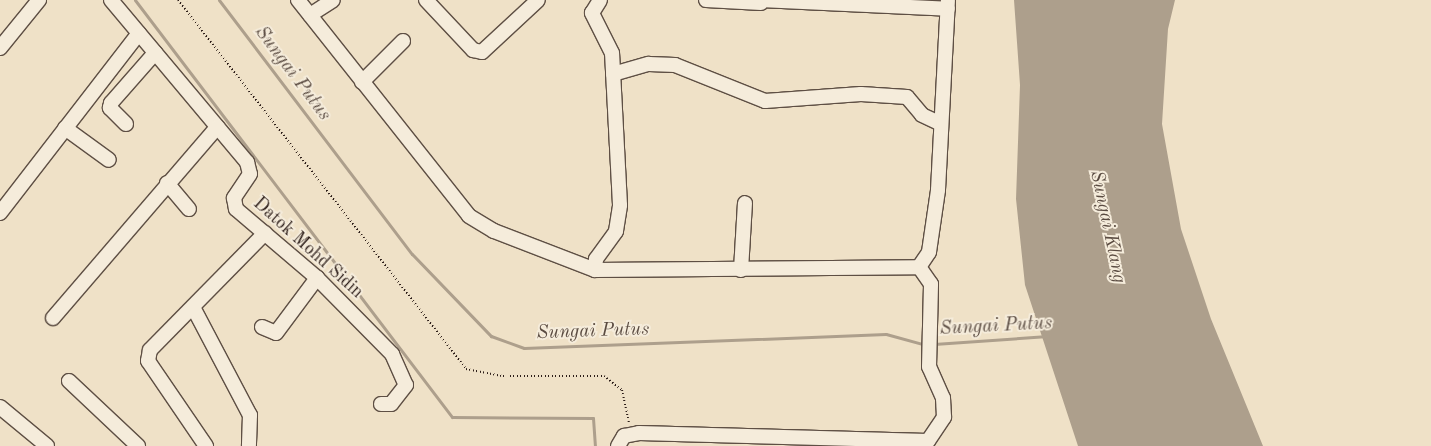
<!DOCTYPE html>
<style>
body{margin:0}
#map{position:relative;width:1431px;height:446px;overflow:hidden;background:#efe1c7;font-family:"Old Standard TT",serif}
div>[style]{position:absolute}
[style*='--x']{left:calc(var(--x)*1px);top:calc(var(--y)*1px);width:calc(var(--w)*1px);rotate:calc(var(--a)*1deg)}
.water>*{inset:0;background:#ad9f8c}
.stream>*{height:3px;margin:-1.5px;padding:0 1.5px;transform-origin:1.5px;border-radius:1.5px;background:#ad9f8c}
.path>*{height:2px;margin-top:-1px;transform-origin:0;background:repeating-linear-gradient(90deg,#2d1e19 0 1px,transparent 0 3.5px)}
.roads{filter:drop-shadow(1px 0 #5e4f44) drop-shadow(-1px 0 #5e4f44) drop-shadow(0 1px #5e4f44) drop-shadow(0 -1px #5e4f44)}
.minor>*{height:14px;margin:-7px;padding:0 7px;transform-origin:7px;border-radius:7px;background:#f5ecdb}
span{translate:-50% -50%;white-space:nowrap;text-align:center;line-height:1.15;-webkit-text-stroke:4px #f5ecdb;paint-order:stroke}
.street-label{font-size:18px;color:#2d1e19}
.water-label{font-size:19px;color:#5a4b41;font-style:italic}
</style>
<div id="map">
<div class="water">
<div style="clip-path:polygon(1014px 0,1175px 0,1168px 29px,1162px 124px,1181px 229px,1211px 319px,1263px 446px,1078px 446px,1025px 285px,1016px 199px,1020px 85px)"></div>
</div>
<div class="stream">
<div style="--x:135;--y:0;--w:524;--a:52.76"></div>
<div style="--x:452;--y:417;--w:141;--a:0.4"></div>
<div style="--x:593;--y:418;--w:28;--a:86"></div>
<div style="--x:219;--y:0;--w:319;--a:52.8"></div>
<div style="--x:412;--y:254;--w:114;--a:46.1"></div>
<div style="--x:491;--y:336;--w:35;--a:20"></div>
<div style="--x:524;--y:348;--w:362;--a:-2.2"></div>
<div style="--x:886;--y:334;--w:41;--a:15.4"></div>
<div style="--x:934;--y:344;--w:114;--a:-4"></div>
</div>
<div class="path">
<div style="--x:178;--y:0;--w:468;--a:52"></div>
<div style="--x:466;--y:369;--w:38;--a:11"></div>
<div style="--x:503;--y:376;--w:101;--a:0"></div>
<div style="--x:604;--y:376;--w:23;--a:38"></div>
<div style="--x:622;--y:390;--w:34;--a:78"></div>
</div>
<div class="roads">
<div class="minor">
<div style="--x:111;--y:0;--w:212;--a:50"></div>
<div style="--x:247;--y:162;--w:12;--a:76"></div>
<div style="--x:250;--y:174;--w:29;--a:124"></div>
<div style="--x:234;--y:198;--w:11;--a:80"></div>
<div style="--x:236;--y:209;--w:106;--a:40.4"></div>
<div style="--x:317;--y:278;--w:107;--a:45.4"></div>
<div style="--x:392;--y:354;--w:34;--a:66"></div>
<div style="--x:406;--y:385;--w:24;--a:128"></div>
<div style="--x:391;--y:404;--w:10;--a:180"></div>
<div style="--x:298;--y:0;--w:275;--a:51.6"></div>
<div style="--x:469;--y:216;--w:29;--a:31"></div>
<div style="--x:494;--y:231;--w:108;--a:21.1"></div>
<div style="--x:595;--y:270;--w:324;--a:-0.5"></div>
<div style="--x:919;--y:267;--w:18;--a:-56"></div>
<div style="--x:929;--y:252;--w:63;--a:-81.7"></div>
<div style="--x:938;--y:190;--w:190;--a:-87"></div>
<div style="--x:426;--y:0;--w:69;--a:46.8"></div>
<div style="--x:473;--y:50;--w:9;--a:13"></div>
<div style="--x:482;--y:52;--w:76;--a:-42.9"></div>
<div style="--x:706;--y:0;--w:55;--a:3.1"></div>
<div style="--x:760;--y:0;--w:188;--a:2.7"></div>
<div style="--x:310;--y:15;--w:27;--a:-33"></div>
<div style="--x:0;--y:48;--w:62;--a:-50.9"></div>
<div style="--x:613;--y:74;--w:37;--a:-16"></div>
<div style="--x:649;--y:64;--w:26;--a:2"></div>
<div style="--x:675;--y:65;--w:97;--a:21.8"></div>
<div style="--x:765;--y:101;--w:96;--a:-4.2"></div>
<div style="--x:861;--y:94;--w:46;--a:3.7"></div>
<div style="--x:907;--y:97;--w:23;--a:50"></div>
<div style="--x:922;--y:115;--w:21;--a:25"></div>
<div style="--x:362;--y:82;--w:58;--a:-45"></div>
<div style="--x:126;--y:124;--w:23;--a:-135"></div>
<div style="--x:110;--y:108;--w:5;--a:-79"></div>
<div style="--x:111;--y:103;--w:67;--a:-48.7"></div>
<div style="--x:65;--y:128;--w:54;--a:36"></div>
<div style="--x:167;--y:183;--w:34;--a:50"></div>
<div style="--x:0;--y:213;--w:227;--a:-52.3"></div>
<div style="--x:595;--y:270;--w:11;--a:-85"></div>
<div style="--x:596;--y:259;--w:34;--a:-54"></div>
<div style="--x:616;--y:231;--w:26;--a:-81"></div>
<div style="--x:620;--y:205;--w:152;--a:-93"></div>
<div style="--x:612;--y:53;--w:45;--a:-116.6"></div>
<div style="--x:592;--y:13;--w:15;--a:-58"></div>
<div style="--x:741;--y:270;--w:67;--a:-86.6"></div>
<div style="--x:194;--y:309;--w:120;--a:62.2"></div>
<div style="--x:250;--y:415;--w:31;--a:92"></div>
<div style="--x:53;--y:318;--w:252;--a:-49.3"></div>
<div style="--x:262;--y:327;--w:15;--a:23"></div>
<div style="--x:276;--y:333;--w:69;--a:-53.3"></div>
<div style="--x:69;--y:381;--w:95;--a:43.3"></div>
<div style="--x:0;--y:407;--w:61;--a:39.7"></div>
<div style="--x:206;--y:446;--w:103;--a:-124.3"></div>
<div style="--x:148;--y:361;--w:11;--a:-80"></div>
<div style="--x:150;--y:350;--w:164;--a:-45.5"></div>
<div style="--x:618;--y:446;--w:12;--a:-59"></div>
<div style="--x:624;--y:436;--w:15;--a:-11"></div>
<div style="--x:639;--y:433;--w:289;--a:1.6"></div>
<div style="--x:928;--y:441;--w:29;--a:-56"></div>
<div style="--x:944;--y:417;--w:19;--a:-93"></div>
<div style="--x:943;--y:398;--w:34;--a:-114"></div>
<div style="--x:929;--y:367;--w:83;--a:-88.6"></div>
<div style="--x:931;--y:284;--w:21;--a:-125"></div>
</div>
</div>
<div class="street-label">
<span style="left:308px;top:248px;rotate:42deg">Datok Mohd Sidin</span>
</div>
<div class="water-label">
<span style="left:292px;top:74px;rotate:53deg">Sungai Putus</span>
<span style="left:1107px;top:227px;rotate:78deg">Sungai Klang</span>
<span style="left:996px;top:327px;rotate:-3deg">Sungai Putus</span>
<span style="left:593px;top:332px;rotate:-2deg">Sungai Putus</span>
</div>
</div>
